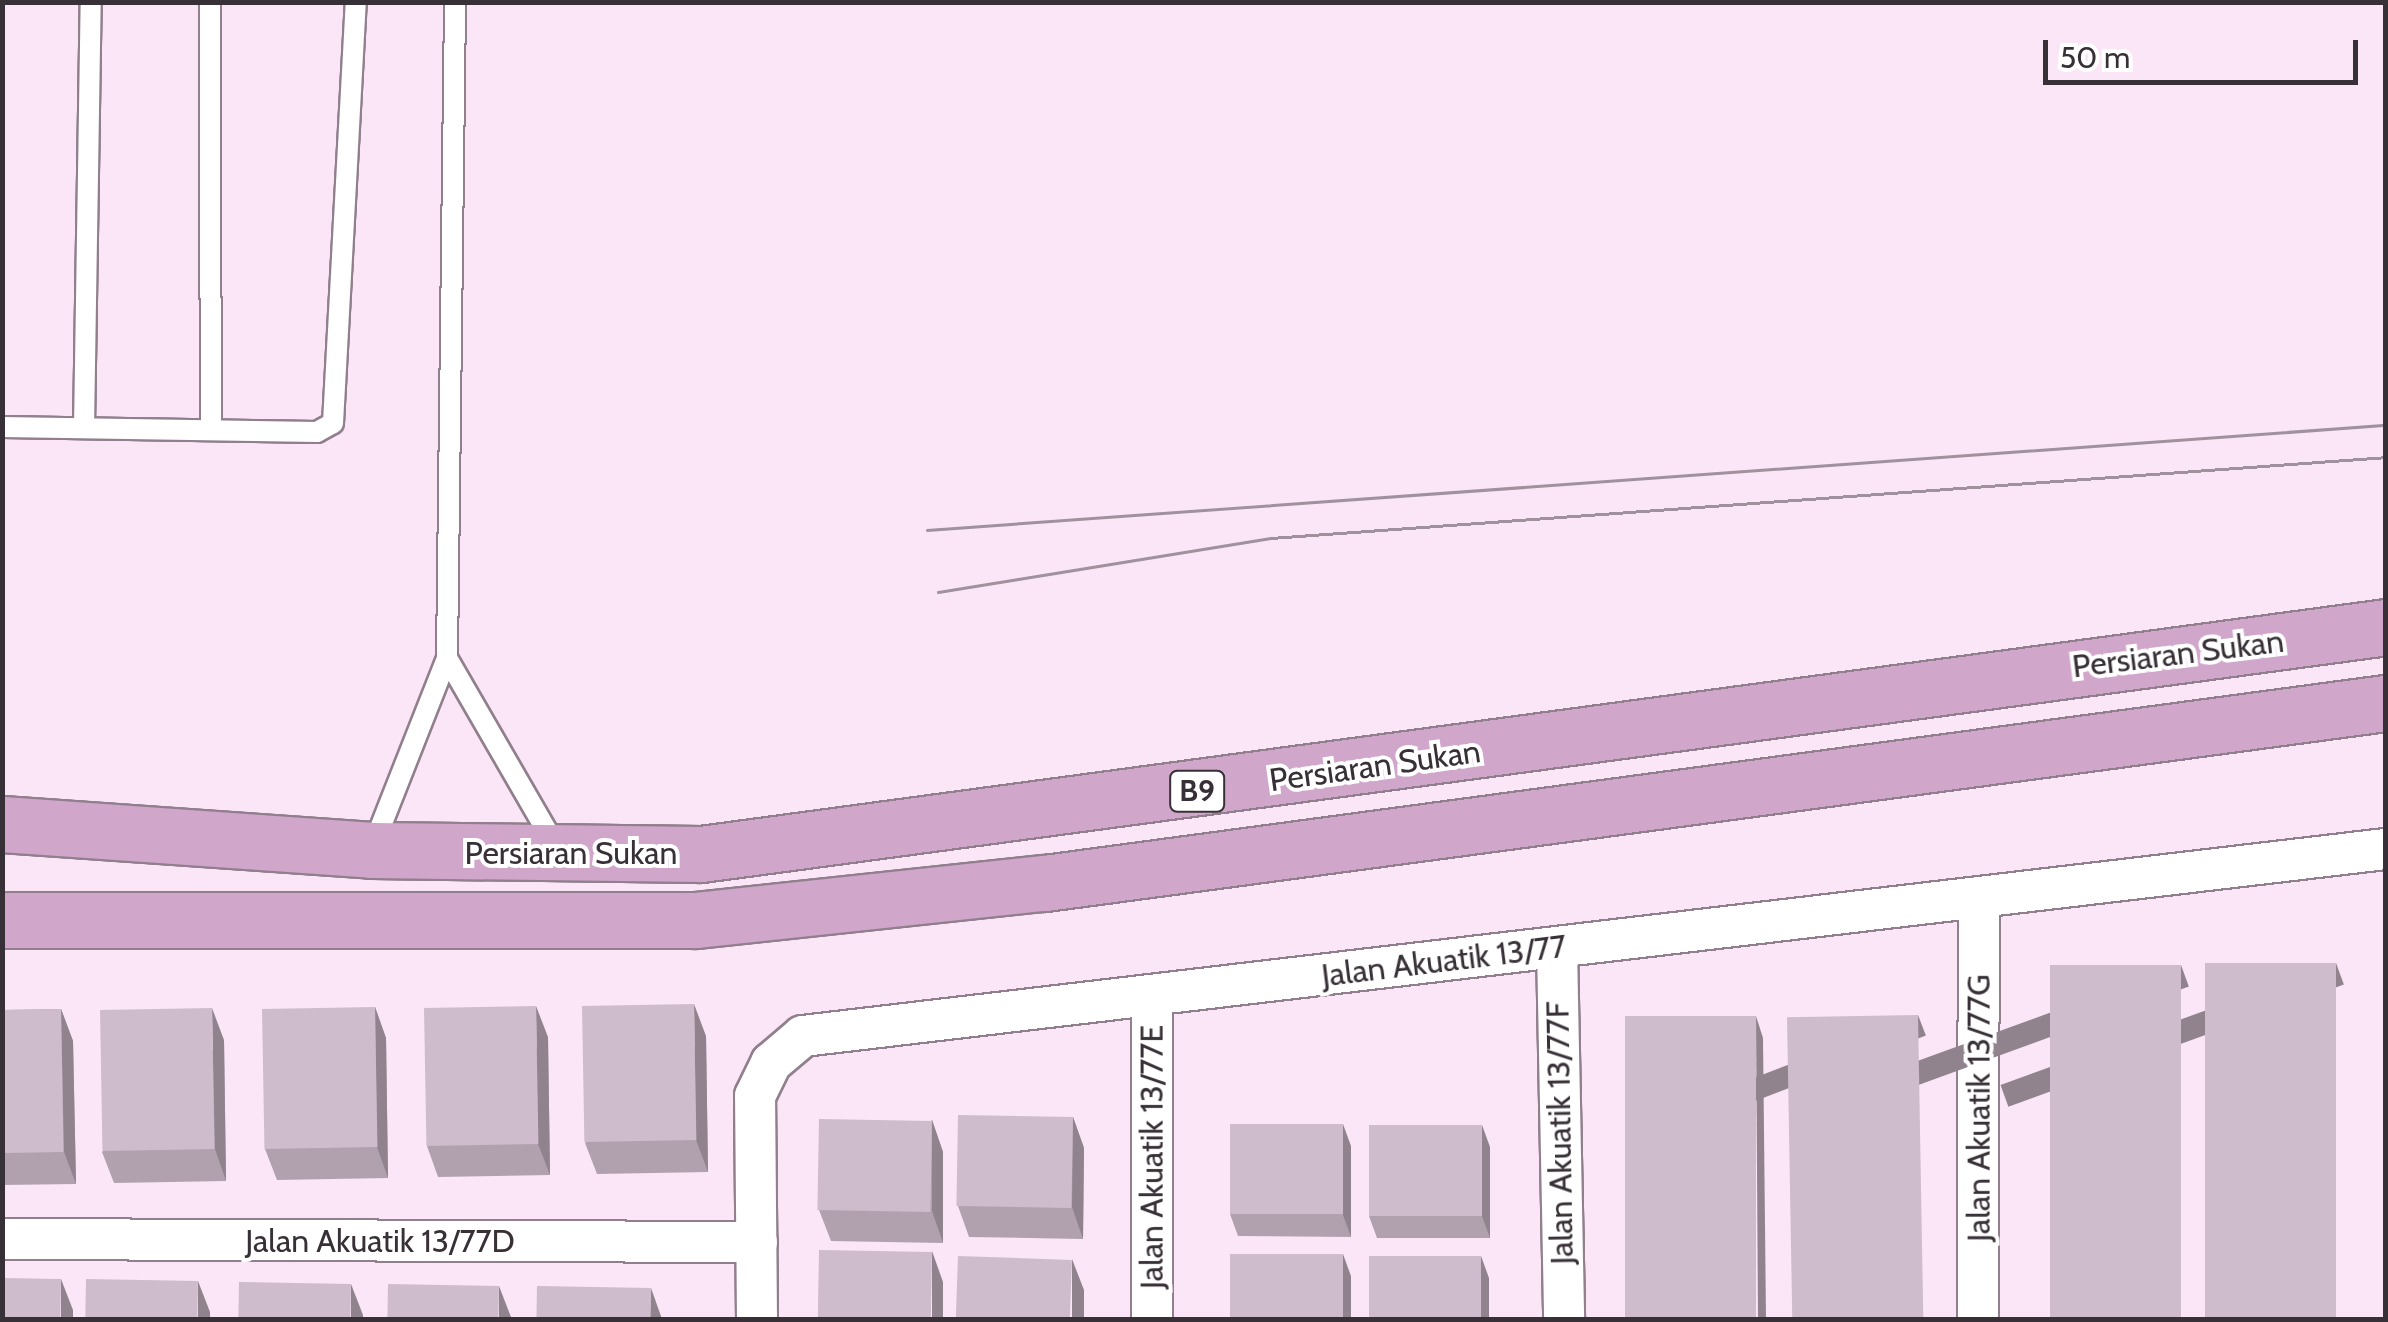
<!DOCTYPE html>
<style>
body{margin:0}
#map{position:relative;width:2388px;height:1322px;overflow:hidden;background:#fae6f6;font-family:Cabin,sans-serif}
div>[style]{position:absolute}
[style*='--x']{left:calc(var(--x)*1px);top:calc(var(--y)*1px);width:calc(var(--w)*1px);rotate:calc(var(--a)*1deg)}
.roads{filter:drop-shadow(2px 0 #917f8d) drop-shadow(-2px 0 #917f8d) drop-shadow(0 2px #917f8d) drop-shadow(0 -2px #917f8d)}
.lane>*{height:20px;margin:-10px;padding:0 10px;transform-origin:10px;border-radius:10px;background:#fff}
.street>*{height:40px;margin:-20px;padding:0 20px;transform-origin:20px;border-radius:20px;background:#fff}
.primary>*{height:55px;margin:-27.5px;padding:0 27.5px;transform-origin:27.5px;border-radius:27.5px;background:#d1a6cb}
.tram>*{height:2.5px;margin:-1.25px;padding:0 1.25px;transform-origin:1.25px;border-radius:1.25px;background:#9f919d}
.wall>*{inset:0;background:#b1a1af}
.shaded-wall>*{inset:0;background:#90838e;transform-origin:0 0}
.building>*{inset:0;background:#cebbcb;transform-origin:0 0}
span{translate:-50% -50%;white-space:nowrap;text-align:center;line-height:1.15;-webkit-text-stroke:8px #fff;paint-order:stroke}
.shield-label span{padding:2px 8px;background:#fff;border:2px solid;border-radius:8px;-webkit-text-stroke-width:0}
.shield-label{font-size:30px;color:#383037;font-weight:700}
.street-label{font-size:32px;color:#383037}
.frame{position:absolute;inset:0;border:5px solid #383037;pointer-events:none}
.scale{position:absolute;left:2043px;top:40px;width:315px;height:45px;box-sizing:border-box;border:5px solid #383037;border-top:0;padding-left:12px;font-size:30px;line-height:35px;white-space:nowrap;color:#383037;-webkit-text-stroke:8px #fff;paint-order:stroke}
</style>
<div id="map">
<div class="roads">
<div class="lane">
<div style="--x:210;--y:2;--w:428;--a:89.9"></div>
<div style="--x:2;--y:427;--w:315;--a:0.9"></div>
<div style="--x:317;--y:432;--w:18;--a:-29"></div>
<div style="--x:333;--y:423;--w:422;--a:-86.9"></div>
<div style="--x:84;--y:428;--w:426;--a:-89.1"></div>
<div style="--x:447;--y:658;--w:218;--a:60"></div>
<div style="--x:373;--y:846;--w:202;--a:-68.5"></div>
<div style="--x:447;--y:658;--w:656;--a:-89.3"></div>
</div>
<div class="street">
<div style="--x:1557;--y:947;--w:373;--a:88.9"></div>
<div style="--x:2;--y:1239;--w:755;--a:0.23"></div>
<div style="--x:757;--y:1320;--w:224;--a:-90.5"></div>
<div style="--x:755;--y:1096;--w:37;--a:-64"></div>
<div style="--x:771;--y:1063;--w:42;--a:-40.2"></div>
<div style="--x:803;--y:1036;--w:1594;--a:-6.74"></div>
<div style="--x:1152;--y:1320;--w:325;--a:-90"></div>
<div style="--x:1978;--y:1320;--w:423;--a:-89.9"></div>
</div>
<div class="primary">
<div style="--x:2;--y:824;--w:371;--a:4"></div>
<div style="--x:372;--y:850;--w:329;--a:0.7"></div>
<div style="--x:701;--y:854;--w:1700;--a:-7.67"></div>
<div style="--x:2;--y:920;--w:694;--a:0"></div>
<div style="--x:696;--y:920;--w:351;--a:-6.1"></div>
<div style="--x:1045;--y:883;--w:1353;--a:-7.65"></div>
</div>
</div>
<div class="tram">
<div style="--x:927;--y:530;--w:1463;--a:-4.12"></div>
<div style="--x:938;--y:592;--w:337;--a:-9.2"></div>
<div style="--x:1271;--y:538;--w:1118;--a:-4.15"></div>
</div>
<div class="wall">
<div style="clip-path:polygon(375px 1007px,386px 1038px,388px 1178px,277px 1180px,265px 1149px)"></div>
<div style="clip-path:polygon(61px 1009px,73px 1041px,76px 1184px,2px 1185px,2px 1010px)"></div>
<div style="clip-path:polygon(706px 1036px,708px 1172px,597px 1174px,585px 1143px)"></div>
<div style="clip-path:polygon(548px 1037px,550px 1175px,438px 1177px,427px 1146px)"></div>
<div style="clip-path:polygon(224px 1040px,226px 1181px,114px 1183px,102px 1152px)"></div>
<div style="clip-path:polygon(1073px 1117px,1084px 1148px,1083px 1239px,969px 1237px,958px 1206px)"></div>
<div style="clip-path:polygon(932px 1120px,943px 1152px,943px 1243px,831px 1241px,819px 1210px)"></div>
<div style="clip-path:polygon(1351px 1146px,1351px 1237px,1238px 1236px,1230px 1214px)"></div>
<div style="clip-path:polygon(1490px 1147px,1490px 1238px,1377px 1238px,1369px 1216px)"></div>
</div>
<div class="shaded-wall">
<div style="left:2336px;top:963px;width:23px;height:357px;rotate:70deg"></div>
<div style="left:2181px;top:965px;width:23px;height:355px;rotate:70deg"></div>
<div style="clip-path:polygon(694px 1004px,706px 1036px,708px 1172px,696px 1140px)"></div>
<div style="clip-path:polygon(536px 1006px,548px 1037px,550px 1175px,538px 1144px)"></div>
<div style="clip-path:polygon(375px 1007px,386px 1038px,388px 1178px,377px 1147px)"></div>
<div style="clip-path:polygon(212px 1008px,224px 1040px,226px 1181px,215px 1149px)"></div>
<div style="clip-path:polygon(61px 1009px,73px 1041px,76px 1184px,64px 1152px)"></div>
<div style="left:1918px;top:1015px;width:22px;height:305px;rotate:69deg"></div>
<div style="clip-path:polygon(1756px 1016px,1763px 1038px,1766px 1320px,1758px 1320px)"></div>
<div style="clip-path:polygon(1073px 1117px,1084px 1148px,1083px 1239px,1072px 1207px)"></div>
<div style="clip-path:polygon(932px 1120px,943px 1152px,943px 1243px,932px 1211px)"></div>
<div style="clip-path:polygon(1343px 1124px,1351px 1146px,1351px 1237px,1343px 1215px)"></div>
<div style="clip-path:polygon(1482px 1125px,1490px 1147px,1490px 1238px,1482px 1216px)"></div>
<div style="clip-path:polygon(932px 1251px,943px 1282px,943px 1320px,932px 1320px)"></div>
<div style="clip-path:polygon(1343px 1254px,1351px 1276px,1351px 1320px,1343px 1320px)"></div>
<div style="clip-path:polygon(1481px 1256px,1489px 1278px,1489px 1320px,1481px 1320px)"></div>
<div style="clip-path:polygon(1072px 1259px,1084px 1290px,1084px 1320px,1072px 1320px)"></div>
<div style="clip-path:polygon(61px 1279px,73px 1310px,73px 1320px,61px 1320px)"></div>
<div style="clip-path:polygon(198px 1281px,210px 1312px,210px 1320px,198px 1320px)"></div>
<div style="clip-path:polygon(351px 1284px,363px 1315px,363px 1320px,351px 1320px)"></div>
<div style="clip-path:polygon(499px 1286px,511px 1317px,511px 1320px,499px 1320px)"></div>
<div style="clip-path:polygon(651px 1288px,662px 1319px,650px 1320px)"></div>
</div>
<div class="building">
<div style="left:2205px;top:963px;width:131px;height:357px"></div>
<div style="left:2050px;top:965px;width:131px;height:355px"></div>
<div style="left:694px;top:1004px;width:136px;height:112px;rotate:89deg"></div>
<div style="left:536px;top:1006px;width:138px;height:112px;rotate:89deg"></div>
<div style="left:375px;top:1007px;width:140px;height:113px;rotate:89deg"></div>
<div style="left:212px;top:1008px;width:141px;height:112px;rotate:89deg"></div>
<div style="left:61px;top:1009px;width:143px;height:59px;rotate:89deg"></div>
<div style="left:1918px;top:1015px;width:305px;height:131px;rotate:89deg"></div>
<div style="left:1756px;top:1016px;width:304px;height:131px;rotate:90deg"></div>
<div style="left:958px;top:1115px;width:115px;height:91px;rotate:1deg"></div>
<div style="left:819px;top:1119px;width:113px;height:91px;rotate:1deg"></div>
<div style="left:1230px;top:1124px;width:113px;height:90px"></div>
<div style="left:1369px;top:1125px;width:113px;height:91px"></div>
<div style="left:819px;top:1250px;width:113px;height:70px;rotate:1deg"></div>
<div style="left:1230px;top:1254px;width:113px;height:66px"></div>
<div style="left:958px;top:1256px;width:114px;height:64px;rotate:2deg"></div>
<div style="left:1369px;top:1256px;width:112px;height:64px"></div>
<div style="left:2px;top:1278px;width:59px;height:42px;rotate:1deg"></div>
<div style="left:86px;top:1279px;width:112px;height:41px;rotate:1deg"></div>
<div style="left:239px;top:1282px;width:112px;height:38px;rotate:1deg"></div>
<div style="left:388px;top:1284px;width:111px;height:36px;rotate:1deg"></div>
<div style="left:537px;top:1286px;width:114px;height:34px;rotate:1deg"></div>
</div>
<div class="shield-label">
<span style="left:1197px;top:791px">B9</span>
</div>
<div class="street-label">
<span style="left:2178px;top:654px;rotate:-7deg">Persiaran Sukan</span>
<span style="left:1375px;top:766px;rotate:-8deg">Persiaran Sukan</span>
<span style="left:571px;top:853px">Persiaran Sukan</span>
<span style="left:1444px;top:961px;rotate:-7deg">Jalan Akuatik 13/77</span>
<span style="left:1979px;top:1108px;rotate:-90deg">Jalan Akuatik 13/77G</span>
<span style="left:1560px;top:1133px;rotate:-91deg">Jalan Akuatik 13/77F</span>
<span style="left:1152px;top:1157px;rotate:-90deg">Jalan Akuatik 13/77E</span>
<span style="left:380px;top:1241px">Jalan Akuatik 13/77D</span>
</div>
<div class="frame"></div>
<div class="scale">50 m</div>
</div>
